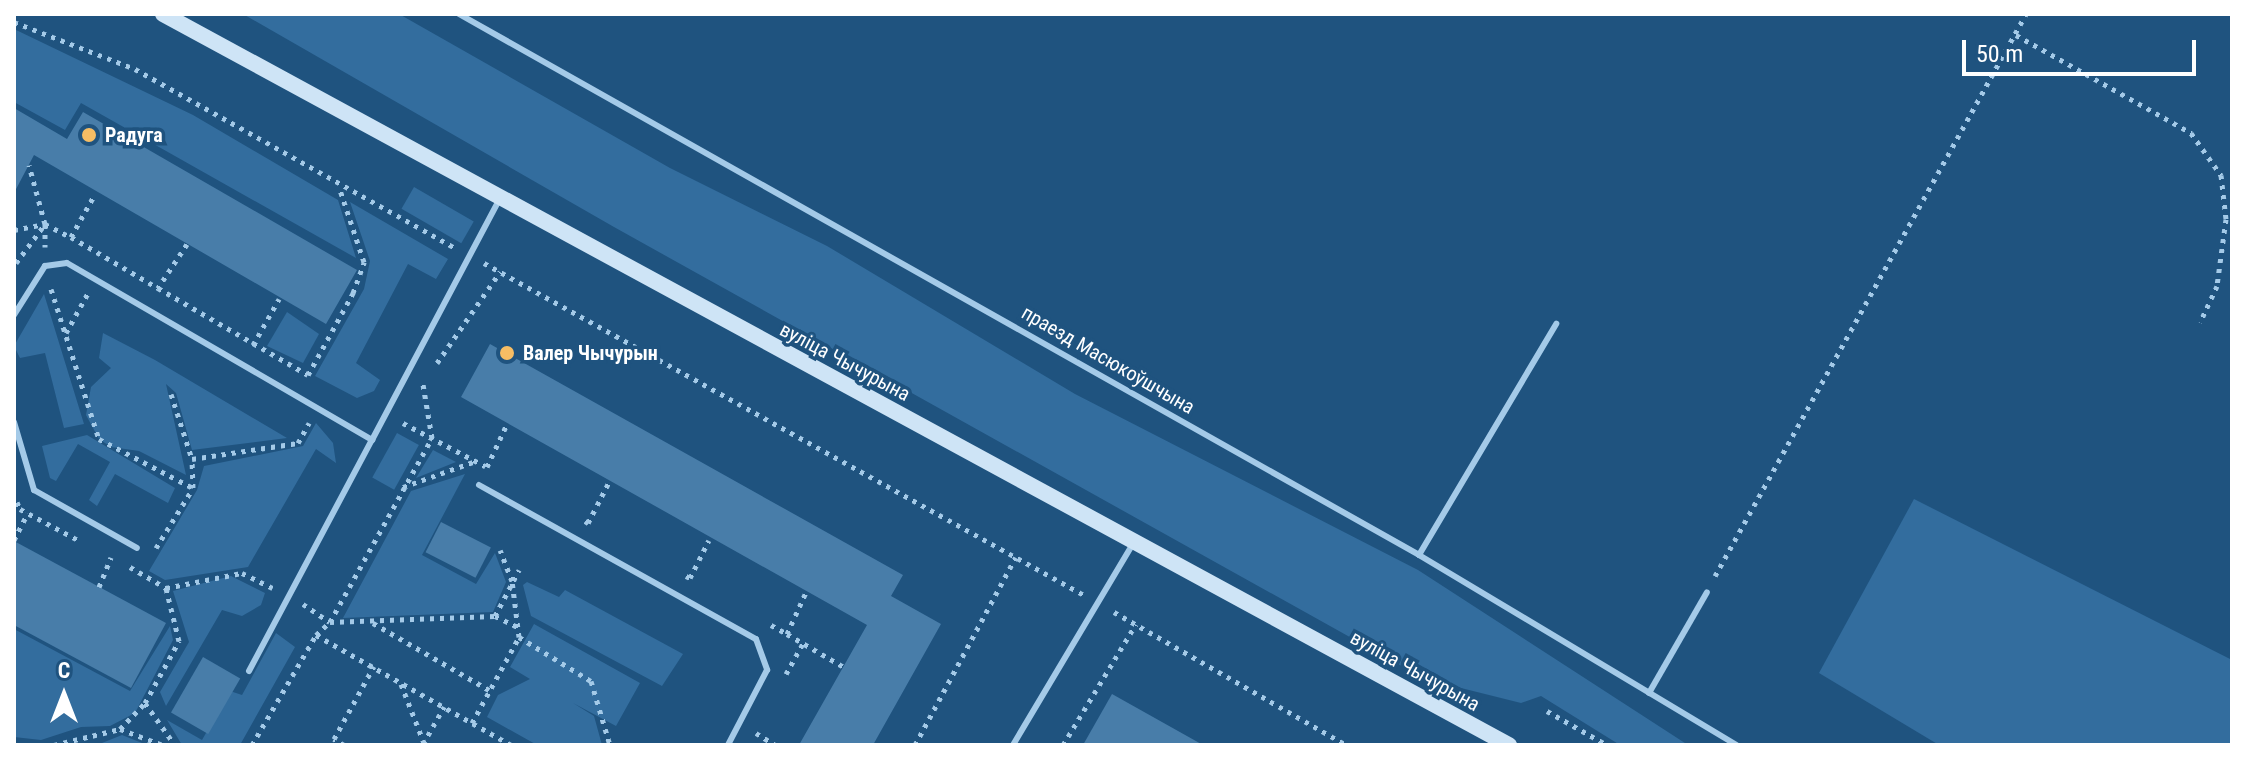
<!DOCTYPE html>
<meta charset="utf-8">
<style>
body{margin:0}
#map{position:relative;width:2246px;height:759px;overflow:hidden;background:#1f537f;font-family:"Roboto Condensed",sans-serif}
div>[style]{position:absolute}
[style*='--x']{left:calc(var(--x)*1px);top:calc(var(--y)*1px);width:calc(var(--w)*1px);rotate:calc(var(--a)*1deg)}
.green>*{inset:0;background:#336d9e;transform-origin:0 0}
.building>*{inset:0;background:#487da9;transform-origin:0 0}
.path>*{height:5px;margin-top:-2.5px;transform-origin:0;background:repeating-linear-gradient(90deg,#a4cae8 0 4px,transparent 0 10px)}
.service>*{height:6px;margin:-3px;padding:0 3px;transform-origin:3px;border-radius:3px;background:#a4cae8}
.secondary>*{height:16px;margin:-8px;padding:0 8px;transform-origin:8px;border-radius:8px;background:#cee4f6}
.dots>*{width:22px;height:22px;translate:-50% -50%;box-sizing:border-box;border:4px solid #1f537f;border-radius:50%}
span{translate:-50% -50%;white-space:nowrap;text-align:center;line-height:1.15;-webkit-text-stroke:7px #1f537f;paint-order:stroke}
.poi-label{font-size:20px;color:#fff;font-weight:700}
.left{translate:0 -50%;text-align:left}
.street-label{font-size:20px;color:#fff}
.frame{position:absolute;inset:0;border:16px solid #fff;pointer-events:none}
.north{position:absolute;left:24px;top:655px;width:80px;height:80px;-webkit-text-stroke:6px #1f537f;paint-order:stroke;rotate:0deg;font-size:22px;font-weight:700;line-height:32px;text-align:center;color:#fff}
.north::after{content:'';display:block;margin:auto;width:28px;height:36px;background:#fff;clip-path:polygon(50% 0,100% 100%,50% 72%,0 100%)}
.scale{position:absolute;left:1962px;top:40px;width:234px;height:36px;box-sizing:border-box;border:4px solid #fff;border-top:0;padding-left:10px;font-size:24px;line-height:28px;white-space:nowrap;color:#fff;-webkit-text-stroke:6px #1f537f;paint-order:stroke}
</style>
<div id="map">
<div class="green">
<div style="clip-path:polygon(243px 14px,399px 14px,670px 168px,827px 246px,1075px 394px,1418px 570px,1688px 745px,1620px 745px,1541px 696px,1521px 703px,1425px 679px,614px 227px)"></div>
<div style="clip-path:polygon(14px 29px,193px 115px,338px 200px,356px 258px,81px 103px,65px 130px,14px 102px)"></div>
<div style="left:414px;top:187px;width:69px;height:25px;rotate:30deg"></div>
<div style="clip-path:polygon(350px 202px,448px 259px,436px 279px,408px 264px,356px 363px,380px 380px,374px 391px,357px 398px,315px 376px,364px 289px,370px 261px)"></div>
<div style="clip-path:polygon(44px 294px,84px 424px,64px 428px,45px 353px,20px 358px,14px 346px)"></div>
<div style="clip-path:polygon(287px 312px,319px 334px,303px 363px,267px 346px)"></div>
<div style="clip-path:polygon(103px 333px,155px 360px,287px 438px,192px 450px,176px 393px,166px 384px,186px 475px,139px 451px,111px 447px,99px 439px,86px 415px,91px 387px,111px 368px,99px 358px)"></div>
<div style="clip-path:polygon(316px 423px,333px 443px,336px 463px,316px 449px,248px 567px,165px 580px,149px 571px,197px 490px,204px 466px,303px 446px)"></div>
<div style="left:397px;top:433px;width:25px;height:51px;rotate:29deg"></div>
<div style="clip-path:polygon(87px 435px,175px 488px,168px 503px,115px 474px,97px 506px,89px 500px,110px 462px,78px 444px,56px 481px,50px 478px,42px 446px)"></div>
<div style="clip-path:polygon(433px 450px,456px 462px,416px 478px)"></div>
<div style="clip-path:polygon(465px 474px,422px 555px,476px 584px,495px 553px,506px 582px,493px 612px,343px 618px,411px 491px)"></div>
<div style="clip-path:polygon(1914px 499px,2232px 660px,2232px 745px,1939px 745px,1819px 673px)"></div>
<div style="clip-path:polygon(231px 576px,265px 593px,261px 605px,242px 616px,222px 610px,166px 706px,160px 692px,189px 642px,173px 591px)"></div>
<div style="clip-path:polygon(527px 582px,559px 597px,565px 590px,683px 654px,662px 686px,531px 616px,523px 585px)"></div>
<div style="clip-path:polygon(534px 624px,640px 683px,616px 726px,573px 703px,594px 716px,602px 745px,537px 745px,487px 717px,498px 695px,530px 679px,510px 667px)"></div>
<div style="clip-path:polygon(170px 626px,173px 640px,135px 713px,110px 726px,81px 727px,41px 740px,14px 737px,14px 629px,130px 691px)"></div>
<div style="clip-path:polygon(276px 633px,295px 647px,240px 745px,182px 745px,167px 720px,202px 740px,230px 691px,242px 695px)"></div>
<div style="clip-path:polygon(122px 735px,147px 745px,97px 745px)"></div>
</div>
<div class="building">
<div style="clip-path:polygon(14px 108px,67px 139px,83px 112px,357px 270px,326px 324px,34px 155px,14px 193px)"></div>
<div style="clip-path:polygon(490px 344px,903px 575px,891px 596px,941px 624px,873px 745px,799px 745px,867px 625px,461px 397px)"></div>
<div style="left:441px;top:522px;width:56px;height:34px;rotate:27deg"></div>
<div style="clip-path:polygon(14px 541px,166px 623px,131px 688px,14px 625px)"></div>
<div style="left:203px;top:657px;width:43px;height:64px;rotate:30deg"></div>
<div style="clip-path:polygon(1112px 694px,1203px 745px,1083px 745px)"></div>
</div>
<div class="path">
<div style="--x:14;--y:22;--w:130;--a:21.2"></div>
<div style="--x:135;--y:69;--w:365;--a:29.2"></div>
<div style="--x:2016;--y:35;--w:201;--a:29.2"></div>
<div style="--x:2191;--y:133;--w:52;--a:54.5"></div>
<div style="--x:2221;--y:175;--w:44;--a:83.5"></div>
<div style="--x:2226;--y:219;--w:68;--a:97.7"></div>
<div style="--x:2217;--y:286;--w:40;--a:115"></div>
<div style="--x:45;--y:224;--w:23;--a:90"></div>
<div style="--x:14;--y:230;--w:32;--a:-11"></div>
<div style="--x:45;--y:224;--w:29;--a:27"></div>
<div style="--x:71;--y:237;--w:49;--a:-60.8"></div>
<div style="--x:71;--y:237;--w:101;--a:30.4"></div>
<div style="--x:187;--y:244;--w:53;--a:123.4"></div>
<div style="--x:158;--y:288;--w:173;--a:30.1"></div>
<div style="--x:308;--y:375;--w:94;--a:-61.2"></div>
<div style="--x:353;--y:293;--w:33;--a:-70"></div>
<div style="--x:364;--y:262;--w:79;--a:-108.4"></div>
<div style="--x:16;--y:263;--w:49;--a:-53.4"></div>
<div style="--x:45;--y:224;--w:61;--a:-105.2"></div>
<div style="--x:484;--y:263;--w:686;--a:28.96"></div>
<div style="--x:51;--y:289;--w:157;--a:72.3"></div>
<div style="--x:99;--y:439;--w:106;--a:27.5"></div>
<div style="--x:66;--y:333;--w:46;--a:-61.2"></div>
<div style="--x:253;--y:345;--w:53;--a:-60.5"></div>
<div style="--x:437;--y:363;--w:111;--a:-55.3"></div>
<div style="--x:171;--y:394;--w:68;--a:72.1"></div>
<div style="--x:403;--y:423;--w:93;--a:27.7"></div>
<div style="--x:487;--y:467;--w:47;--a:-65.1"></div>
<div style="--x:403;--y:487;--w:77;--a:-19.6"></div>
<div style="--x:17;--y:502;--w:8;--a:67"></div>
<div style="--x:20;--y:509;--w:66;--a:28.1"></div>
<div style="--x:585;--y:521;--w:4;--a:34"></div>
<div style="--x:588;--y:523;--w:46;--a:-62.9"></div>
<div style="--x:14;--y:540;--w:30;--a:-63"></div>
<div style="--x:156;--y:548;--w:70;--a:-58.3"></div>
<div style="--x:193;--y:488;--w:29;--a:-92"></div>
<div style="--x:192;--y:459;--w:107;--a:-8.6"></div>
<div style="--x:298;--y:443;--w:23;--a:-61"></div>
<div style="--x:130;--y:567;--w:42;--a:30.3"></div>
<div style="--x:686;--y:576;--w:4;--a:27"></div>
<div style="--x:690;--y:578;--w:42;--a:-63.4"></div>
<div style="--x:1715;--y:576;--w:642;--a:-61.04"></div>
<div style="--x:99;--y:587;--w:32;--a:-68"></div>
<div style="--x:303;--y:604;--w:32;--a:34"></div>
<div style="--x:330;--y:622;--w:165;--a:-2.1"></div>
<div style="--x:495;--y:616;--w:52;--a:-62.4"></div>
<div style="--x:1114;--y:612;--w:267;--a:29.8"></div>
<div style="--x:495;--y:616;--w:25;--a:26"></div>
<div style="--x:373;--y:623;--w:134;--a:30"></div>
<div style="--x:771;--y:625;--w:18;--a:29"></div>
<div style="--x:787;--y:634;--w:48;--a:-65.6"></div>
<div style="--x:787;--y:634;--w:66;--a:30.1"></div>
<div style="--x:316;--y:635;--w:224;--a:29.4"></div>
<div style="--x:519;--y:637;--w:84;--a:31.4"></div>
<div style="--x:591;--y:681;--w:67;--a:73.5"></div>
<div style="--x:786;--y:674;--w:35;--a:-61"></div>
<div style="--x:401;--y:684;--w:63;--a:68.7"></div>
<div style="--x:145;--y:703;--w:52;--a:54.5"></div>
<div style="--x:1547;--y:711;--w:69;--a:29.5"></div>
<div style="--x:472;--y:723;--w:98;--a:-61.3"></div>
<div style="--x:519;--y:637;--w:56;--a:-97.1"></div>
<div style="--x:512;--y:581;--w:33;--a:-111"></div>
<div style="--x:120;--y:729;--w:46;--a:20.4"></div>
<div style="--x:756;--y:733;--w:22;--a:32"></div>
<div style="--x:423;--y:744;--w:43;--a:-60.4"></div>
<div style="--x:54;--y:745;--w:68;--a:-13.6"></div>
<div style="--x:120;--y:729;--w:36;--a:-46"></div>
<div style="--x:145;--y:703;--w:71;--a:-61.3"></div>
<div style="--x:179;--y:641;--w:55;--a:-103.8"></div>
<div style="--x:166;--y:588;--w:77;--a:-11.2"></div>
<div style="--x:242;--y:573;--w:34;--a:26"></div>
<div style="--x:252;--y:745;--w:127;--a:-59.8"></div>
<div style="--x:316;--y:635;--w:19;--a:-43"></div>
<div style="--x:330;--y:622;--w:210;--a:-61"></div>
<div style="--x:432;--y:438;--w:55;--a:-99.5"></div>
<div style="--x:344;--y:745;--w:12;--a:-149"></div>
<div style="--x:334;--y:739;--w:83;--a:-61.3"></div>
<div style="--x:915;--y:745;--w:213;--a:-61.8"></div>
<div style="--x:1063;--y:745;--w:141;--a:-58.9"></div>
</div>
<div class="service">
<div style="--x:459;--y:14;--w:1102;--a:29.4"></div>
<div style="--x:1419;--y:555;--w:370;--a:30.9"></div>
<div style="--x:14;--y:315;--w:58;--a:-57.7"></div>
<div style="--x:45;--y:266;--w:22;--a:-8"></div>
<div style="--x:67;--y:263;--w:353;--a:30.1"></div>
<div style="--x:372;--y:440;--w:272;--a:-62.1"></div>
<div style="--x:14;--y:422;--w:71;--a:73.6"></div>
<div style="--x:34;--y:490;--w:118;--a:29.4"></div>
<div style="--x:479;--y:485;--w:317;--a:29.1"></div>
<div style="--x:756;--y:639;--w:33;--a:70"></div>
<div style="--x:767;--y:670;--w:85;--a:117.5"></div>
<div style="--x:1419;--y:555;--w:269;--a:-59.3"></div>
<div style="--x:249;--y:671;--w:262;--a:-62"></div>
<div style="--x:1649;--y:693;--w:116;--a:-60.1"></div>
<div style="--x:1013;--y:745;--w:236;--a:-59.2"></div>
</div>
<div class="secondary">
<div style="--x:163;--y:14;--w:1532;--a:28.51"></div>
</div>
<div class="dots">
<div style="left:89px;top:135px;background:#f6bd64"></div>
<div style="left:507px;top:353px;background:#f6bd64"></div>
</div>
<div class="poi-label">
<span class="left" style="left:105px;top:135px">Радуга</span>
<span class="left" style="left:523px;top:353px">Валер Чычурын</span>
</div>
<div class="street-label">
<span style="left:1108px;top:360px;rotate:30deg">праезд Масюкоўшчына</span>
<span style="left:845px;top:362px;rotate:28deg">вуліца Чычурына</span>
<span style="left:1415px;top:671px;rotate:29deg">вуліца Чычурына</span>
</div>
<div class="frame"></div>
<div class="north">С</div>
<div class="scale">50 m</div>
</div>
